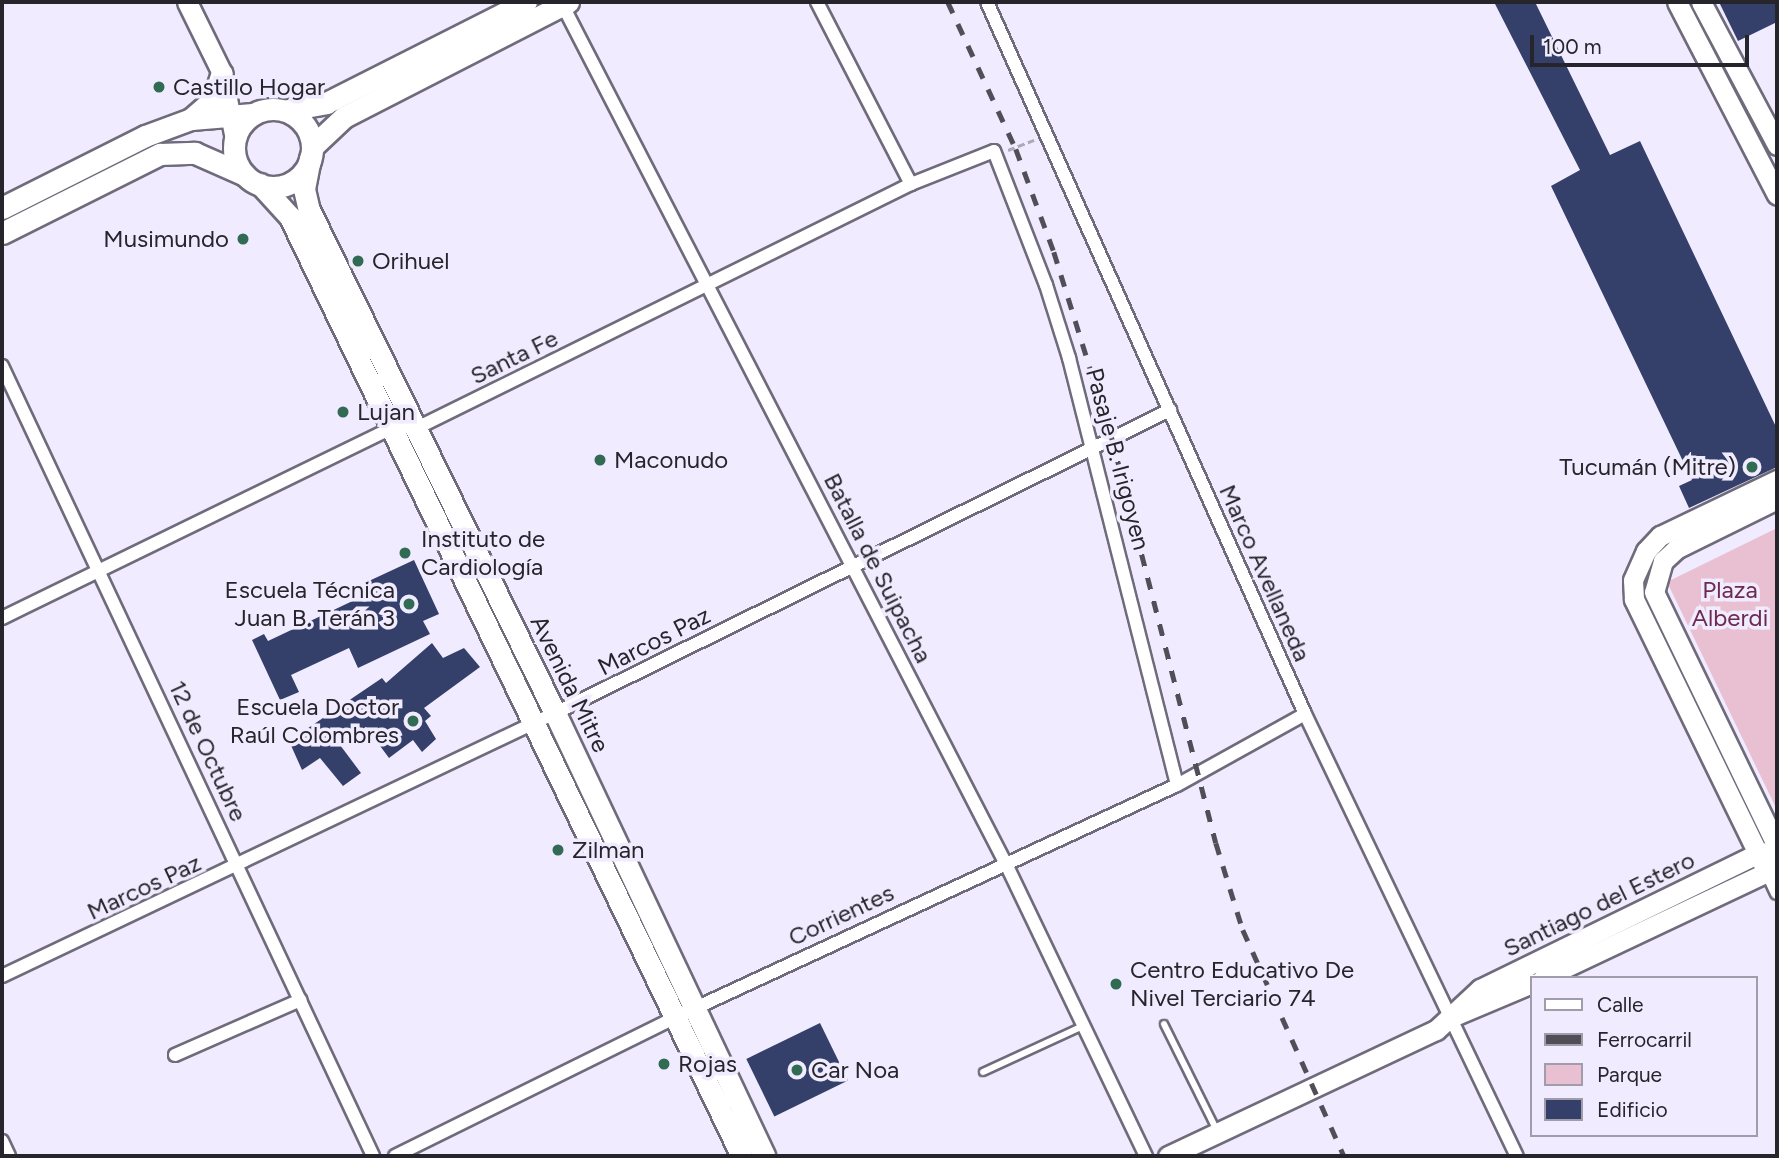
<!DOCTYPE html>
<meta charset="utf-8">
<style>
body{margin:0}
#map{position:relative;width:1779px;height:1158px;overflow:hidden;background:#f0ebfe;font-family:Figtree,sans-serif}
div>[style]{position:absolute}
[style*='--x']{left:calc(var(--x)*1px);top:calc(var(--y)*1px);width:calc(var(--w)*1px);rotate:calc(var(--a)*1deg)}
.green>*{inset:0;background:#e9c0d2}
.building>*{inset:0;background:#34406a;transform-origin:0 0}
.path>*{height:2.5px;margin-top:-1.25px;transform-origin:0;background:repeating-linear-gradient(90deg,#ada9b8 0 7px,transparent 0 10.5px)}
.roads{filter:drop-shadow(2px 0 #6f6b7b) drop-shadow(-2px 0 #6f6b7b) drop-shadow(0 2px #6f6b7b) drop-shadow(0 -2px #6f6b7b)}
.lane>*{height:6px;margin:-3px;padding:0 3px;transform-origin:3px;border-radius:3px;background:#fff}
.street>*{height:12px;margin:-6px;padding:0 6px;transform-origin:6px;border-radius:6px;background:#fff}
.secondary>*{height:19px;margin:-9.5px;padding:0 9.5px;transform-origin:9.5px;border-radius:9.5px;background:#fff}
.primary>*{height:21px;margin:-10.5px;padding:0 10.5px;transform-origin:10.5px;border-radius:10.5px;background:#fff}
.primary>.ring{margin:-10.5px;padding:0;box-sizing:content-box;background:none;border:21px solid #fff;border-radius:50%}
.rail>*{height:4.5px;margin-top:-2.25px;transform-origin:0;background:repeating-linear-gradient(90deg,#514e58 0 12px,transparent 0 24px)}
.dots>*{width:19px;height:19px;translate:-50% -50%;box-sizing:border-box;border:4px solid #f0ebfe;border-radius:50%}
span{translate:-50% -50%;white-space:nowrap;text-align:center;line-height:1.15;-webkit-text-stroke:7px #f0ebfe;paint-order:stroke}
.poi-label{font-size:24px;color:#27252c}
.left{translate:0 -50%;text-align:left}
.right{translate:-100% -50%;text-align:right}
.street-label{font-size:24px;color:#27252c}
.park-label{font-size:24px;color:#6c2a4d}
.frame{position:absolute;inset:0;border:4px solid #27252c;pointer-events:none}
.legend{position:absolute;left:1530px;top:976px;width:228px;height:161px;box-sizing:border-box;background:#f0ebfe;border:2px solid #a09caa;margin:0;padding:9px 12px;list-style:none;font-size:21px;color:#27252c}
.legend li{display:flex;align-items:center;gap:14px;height:35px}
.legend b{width:35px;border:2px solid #a09caa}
.scale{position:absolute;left:1530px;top:35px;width:219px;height:32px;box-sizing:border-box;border:4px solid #27252c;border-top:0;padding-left:9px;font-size:21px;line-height:24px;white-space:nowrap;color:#27252c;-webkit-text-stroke:5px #f0ebfe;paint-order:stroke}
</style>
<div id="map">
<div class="green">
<div style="clip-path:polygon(1777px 528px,1777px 810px,1667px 582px)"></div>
</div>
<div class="building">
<div style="clip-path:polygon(1494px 2px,1535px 2px,1610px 155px,1640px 141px,1777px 429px,1777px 467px,1689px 508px,1679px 486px,1692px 480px,1551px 186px,1580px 170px)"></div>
<div style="clip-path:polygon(1719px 2px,1777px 2px,1777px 22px,1738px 41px)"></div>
<div style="clip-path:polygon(414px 560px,439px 614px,423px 621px,430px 634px,358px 668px,349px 648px,291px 675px,299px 692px,280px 700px,252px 640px,264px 634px,268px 641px,361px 597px,356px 587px)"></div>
<div style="clip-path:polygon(432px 643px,443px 658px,464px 648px,480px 667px,424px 708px,431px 716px,425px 721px,436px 739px,422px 752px,413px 740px,389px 758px,366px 727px,340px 745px,361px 773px,343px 786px,320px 758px,302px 770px,289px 741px,382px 678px,386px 683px)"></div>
<div style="left:820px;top:1023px;width:64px;height:82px;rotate:64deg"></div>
</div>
<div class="path">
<div style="--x:1008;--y:150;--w:28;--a:-21"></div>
</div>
<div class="roads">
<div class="lane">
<div style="--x:1164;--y:1024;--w:119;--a:63.6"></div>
<div style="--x:983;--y:1072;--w:110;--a:-24.7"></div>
</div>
<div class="street">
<div style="--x:561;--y:2;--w:972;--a:62.7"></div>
<div style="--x:1007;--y:866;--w:322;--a:64.4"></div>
<div style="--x:817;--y:2;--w:205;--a:62.7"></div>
<div style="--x:987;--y:2;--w:780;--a:65.93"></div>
<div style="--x:1305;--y:714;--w:490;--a:64.4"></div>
<div style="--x:2;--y:366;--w:873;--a:64.84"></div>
<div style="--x:2;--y:618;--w:435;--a:-26"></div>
<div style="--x:393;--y:427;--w:24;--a:2"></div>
<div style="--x:417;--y:428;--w:551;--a:-26.29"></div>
<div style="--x:911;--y:184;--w:89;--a:-21.7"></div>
<div style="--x:994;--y:151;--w:144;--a:68.8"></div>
<div style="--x:1046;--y:285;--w:77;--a:72.5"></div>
<div style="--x:1069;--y:358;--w:440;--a:75.8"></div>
<div style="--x:1767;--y:872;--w:23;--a:65"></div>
<div style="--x:2;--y:976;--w:612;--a:-25.44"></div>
<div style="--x:555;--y:713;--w:686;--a:-26.23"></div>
<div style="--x:175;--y:1055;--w:137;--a:-23.7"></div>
<div style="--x:2;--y:1141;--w:17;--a:65"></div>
<div style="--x:395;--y:1156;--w:313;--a:-26.3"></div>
<div style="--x:676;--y:1017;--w:552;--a:-24.85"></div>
<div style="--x:1177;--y:785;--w:146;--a:-29"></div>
</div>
<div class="secondary">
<div style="--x:187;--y:2;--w:79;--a:63.8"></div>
<div style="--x:222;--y:73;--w:67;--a:78.9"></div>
<div style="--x:1677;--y:2;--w:217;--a:62.6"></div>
<div style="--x:1701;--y:2;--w:162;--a:62"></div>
<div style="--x:1777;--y:499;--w:113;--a:153.7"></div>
<div style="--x:1676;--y:549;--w:18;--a:137"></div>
<div style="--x:1663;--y:561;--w:32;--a:106"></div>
<div style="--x:1654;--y:592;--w:282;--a:64.2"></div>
<div style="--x:1767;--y:872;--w:304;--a:-116"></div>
<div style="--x:1634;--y:599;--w:19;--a:-93"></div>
<div style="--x:1633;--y:580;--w:32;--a:-66"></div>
<div style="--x:1646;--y:551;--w:21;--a:-47"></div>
<div style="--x:1660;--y:536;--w:130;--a:-25.6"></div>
<div style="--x:1543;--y:978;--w:248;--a:-25.3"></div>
<div style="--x:1767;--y:872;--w:12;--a:-59"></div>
<div style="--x:1456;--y:1015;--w:82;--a:-22.8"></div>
<div style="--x:1168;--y:1156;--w:296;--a:-25.2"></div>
<div style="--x:1436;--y:1030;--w:60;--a:-43"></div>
<div style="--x:1480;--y:989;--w:310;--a:-26"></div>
<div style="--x:1759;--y:853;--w:18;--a:-6"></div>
</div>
<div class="primary">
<div class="ring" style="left:234px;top:109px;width:57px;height:57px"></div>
<div style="--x:288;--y:110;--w:39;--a:-10"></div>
<div style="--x:326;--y:103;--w:224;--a:-26.8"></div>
<div style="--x:191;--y:119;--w:29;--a:-41"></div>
<div style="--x:213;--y:100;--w:28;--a:-72"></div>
<div style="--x:312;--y:147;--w:44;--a:-43.2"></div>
<div style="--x:344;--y:117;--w:252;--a:-27.2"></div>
<div style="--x:310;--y:158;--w:32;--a:101"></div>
<div style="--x:304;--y:189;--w:22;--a:77"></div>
<div style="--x:309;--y:210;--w:560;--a:63.94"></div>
<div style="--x:555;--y:713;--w:490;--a:64.7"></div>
<div style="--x:260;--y:184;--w:45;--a:47.7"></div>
<div style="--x:290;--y:217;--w:1042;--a:64.3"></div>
<div style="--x:2;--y:208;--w:160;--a:-26.7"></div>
<div style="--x:145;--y:136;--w:49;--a:-20.3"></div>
<div style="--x:191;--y:119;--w:62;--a:-4.6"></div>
<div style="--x:2;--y:233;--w:177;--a:-26.6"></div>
<div style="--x:160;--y:154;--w:35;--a:-2"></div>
<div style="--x:195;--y:153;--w:55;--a:23.7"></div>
</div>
</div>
<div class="rail">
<div style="--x:948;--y:2;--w:162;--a:65.2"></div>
<div style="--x:1016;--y:149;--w:110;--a:69.7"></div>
<div style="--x:1054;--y:252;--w:195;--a:72.7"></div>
<div style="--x:1112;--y:438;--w:418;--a:75.6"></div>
<div style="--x:1216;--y:843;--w:91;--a:72.8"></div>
<div style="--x:1243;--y:930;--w:248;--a:65.9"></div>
</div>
<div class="dots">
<div style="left:159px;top:87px;background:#316b54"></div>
<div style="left:243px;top:239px;background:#316b54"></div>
<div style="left:358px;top:261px;background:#316b54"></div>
<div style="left:343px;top:412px;background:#316b54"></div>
<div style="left:600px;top:460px;background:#316b54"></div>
<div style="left:1752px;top:467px;background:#316b54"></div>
<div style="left:405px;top:553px;background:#316b54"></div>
<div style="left:409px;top:604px;background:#316b54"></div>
<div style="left:413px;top:721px;background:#316b54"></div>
<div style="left:558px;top:850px;background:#316b54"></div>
<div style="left:1116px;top:984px;background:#316b54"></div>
<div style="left:664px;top:1064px;background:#316b54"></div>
<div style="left:797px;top:1070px;background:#316b54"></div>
</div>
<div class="poi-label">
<span class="left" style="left:173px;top:87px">Castillo Hogar</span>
<span class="right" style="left:229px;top:239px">Musimundo</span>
<span class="left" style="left:372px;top:261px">Orihuel</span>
<span class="left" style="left:357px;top:412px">Lujan</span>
<span class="left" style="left:614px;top:460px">Maconudo</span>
<span class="right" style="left:1736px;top:467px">Tucumán (Mitre)</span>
<span class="left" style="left:421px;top:553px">Instituto de<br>Cardiología</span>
<span class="right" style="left:395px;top:604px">Escuela Técnica<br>Juan B. Terán 3</span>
<span class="right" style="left:399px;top:721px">Escuela Doctor<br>Raúl Colombres</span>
<span class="left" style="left:572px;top:850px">Zilman</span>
<span class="left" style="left:1130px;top:984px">Centro Educativo De<br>Nivel Terciario 74</span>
<span class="left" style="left:678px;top:1064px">Rojas</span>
<span class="left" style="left:811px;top:1070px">Car Noa</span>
</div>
<div class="street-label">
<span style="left:514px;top:357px;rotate:-26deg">Santa Fe</span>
<span style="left:1118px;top:459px;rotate:75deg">Pasaje B. Irigoyen</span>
<span style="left:878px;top:568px;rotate:63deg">Batalla de Suipacha</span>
<span style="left:1265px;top:573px;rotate:66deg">Marco Avellaneda</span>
<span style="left:654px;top:641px;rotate:-27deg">Marcos Paz</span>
<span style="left:570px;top:684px;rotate:64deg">Avenida Mitre</span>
<span style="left:208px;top:751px;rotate:65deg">12 de Octubre</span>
<span style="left:144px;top:887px;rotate:-25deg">Marcos Paz</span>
<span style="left:1599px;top:904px;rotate:-26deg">Santiago del Estero</span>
<span style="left:841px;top:915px;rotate:-25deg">Corrientes</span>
</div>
<div class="park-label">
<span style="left:1730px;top:604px">Plaza<br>Alberdi</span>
</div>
<div class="frame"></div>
<ul class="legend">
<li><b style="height:9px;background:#fff"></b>Calle</li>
<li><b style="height:9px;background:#514e58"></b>Ferrocarril</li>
<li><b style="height:19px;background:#e9c0d2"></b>Parque</li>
<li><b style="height:19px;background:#34406a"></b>Edificio</li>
</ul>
<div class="scale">100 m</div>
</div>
